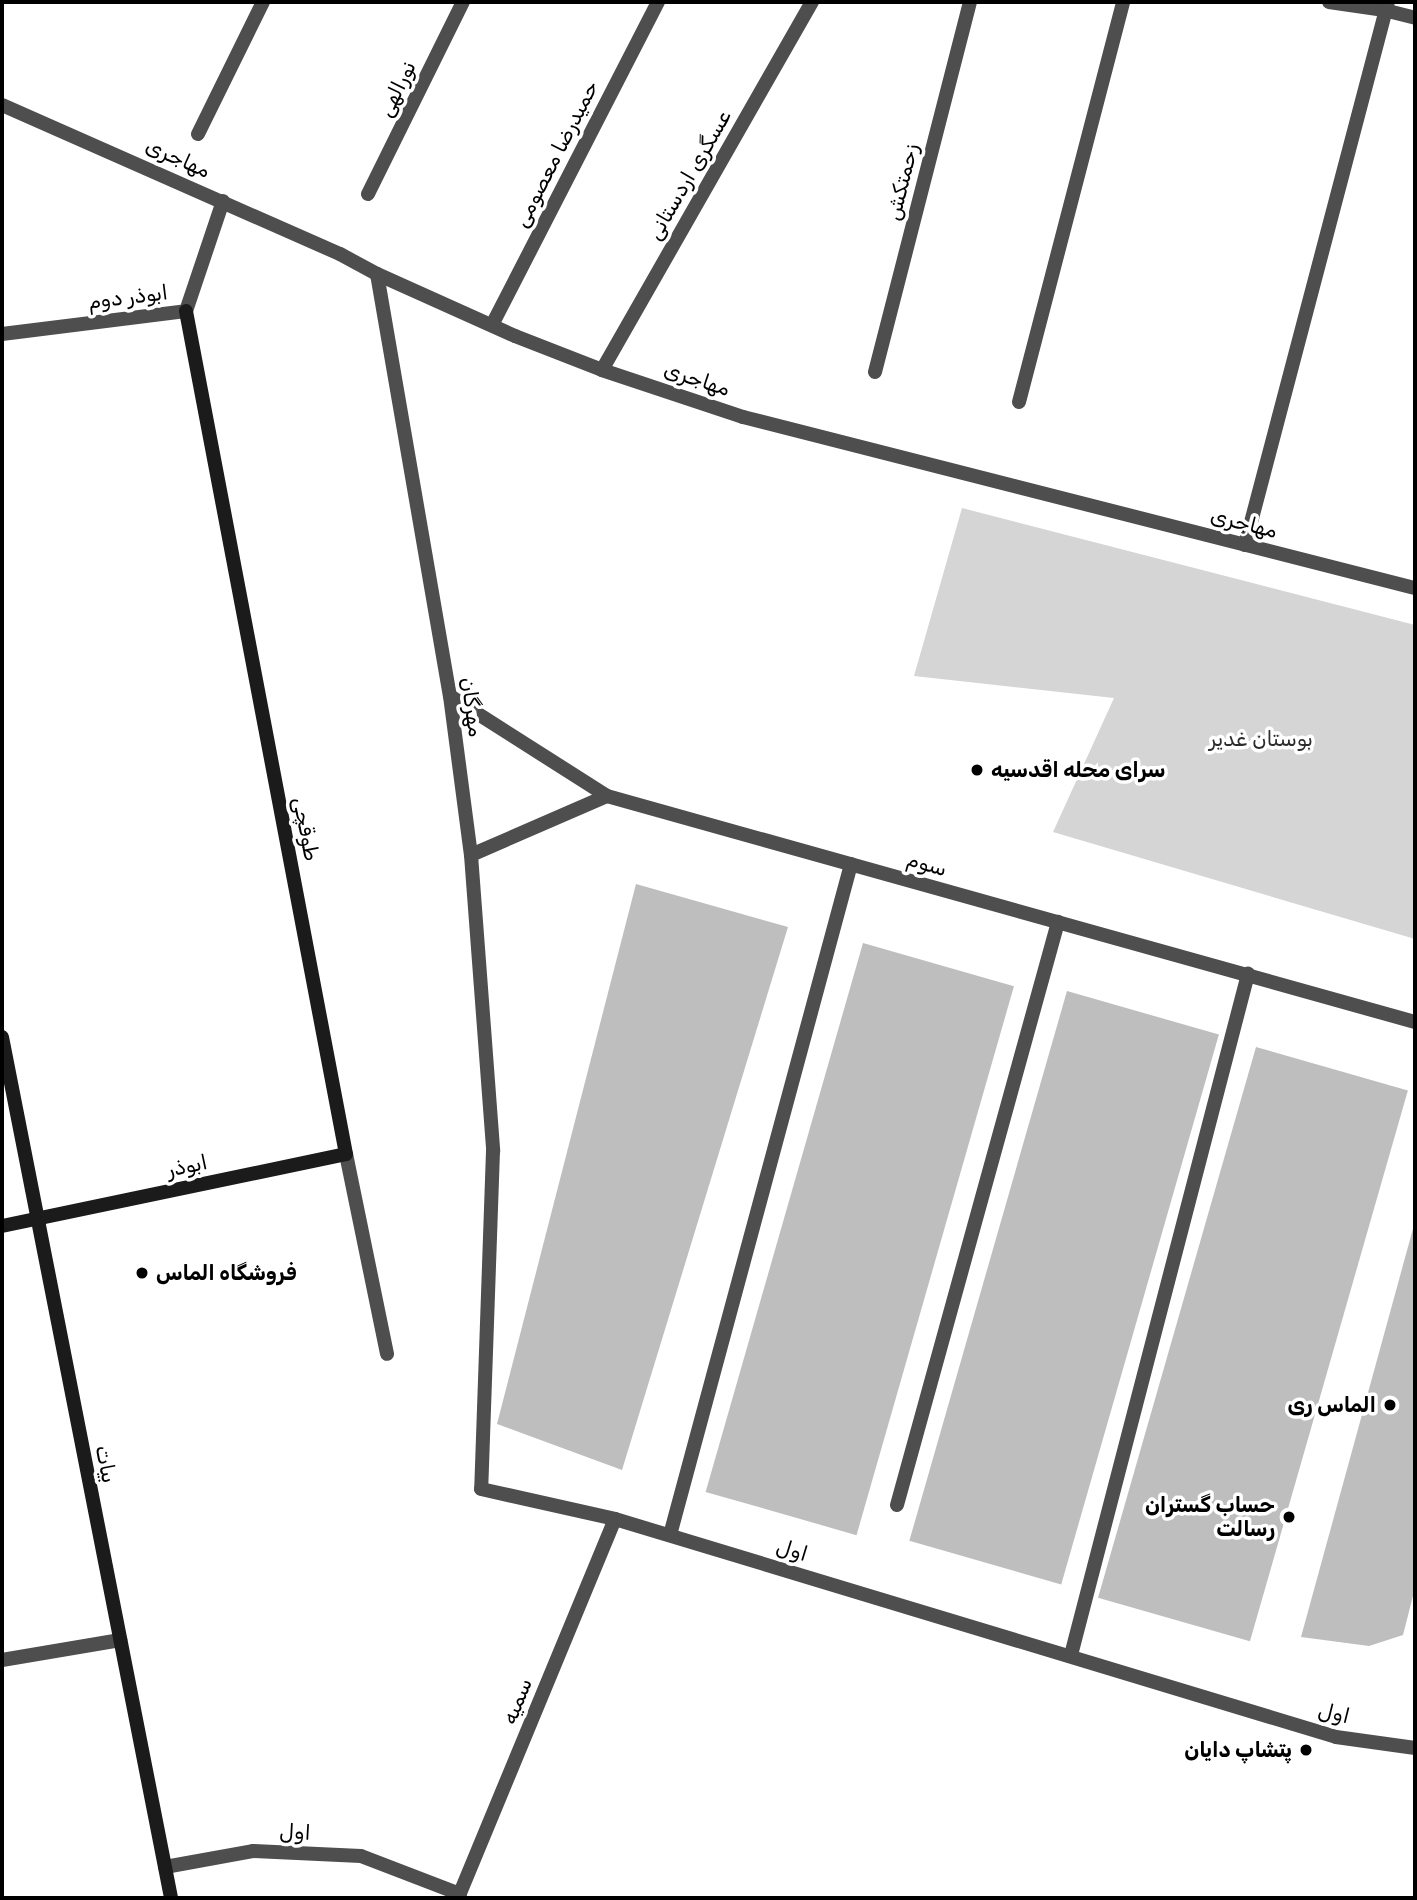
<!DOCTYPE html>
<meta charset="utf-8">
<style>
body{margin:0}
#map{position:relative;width:1417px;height:1900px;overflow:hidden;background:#fff;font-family:Rubik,Vazirmatn,sans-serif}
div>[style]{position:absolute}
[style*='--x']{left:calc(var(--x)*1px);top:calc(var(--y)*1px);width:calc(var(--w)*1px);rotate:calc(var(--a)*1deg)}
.green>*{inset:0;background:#d5d5d5}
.building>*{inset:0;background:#bebebe;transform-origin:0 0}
.street>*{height:14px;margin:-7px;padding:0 7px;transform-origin:7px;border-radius:7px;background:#4e4e4e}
.secondary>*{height:14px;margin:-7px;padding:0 7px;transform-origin:7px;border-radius:7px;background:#1b1b1b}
.dots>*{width:19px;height:19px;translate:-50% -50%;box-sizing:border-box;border:4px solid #fff;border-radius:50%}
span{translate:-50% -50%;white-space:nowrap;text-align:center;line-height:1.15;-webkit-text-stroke:7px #fff;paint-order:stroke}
.street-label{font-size:21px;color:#000}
.park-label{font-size:21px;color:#2c2c2c}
.poi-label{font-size:21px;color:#000;font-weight:700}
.left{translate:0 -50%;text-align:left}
.right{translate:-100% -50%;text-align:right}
.frame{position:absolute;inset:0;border:4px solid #000;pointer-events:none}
</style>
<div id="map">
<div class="green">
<div style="clip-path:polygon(962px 508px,1415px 625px,1415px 939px,1053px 832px,1114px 698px,914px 676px)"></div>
</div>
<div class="building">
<div style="clip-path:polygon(636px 884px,788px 927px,622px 1470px,497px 1424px)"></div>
<div style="left:863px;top:943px;width:157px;height:571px;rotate:16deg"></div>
<div style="left:1067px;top:991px;width:158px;height:572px;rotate:16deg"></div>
<div style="left:1256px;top:1047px;width:158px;height:573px;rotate:16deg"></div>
<div style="clip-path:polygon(1414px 1225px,1415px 1588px,1403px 1635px,1369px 1646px,1301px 1637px)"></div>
</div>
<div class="street">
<div style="--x:1329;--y:2;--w:56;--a:8.3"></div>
<div style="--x:1384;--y:10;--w:32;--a:14"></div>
<div style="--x:2;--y:105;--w:369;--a:23.8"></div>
<div style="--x:340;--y:254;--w:42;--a:28.4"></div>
<div style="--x:377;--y:274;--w:151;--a:24.2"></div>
<div style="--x:515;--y:336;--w:93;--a:21.3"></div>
<div style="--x:602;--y:370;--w:149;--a:18.4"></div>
<div style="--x:743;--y:417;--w:693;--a:14.28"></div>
<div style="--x:198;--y:134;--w:147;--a:-63.8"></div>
<div style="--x:368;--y:194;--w:214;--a:-63.7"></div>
<div style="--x:377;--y:274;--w:428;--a:80.2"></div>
<div style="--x:450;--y:696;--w:160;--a:82.5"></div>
<div style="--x:471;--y:855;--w:297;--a:85.7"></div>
<div style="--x:493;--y:1151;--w:338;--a:92"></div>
<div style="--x:481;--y:1489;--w:137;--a:12.6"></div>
<div style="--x:615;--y:1519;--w:753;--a:16.82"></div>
<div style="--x:1336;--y:1737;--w:80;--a:7.9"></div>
<div style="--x:492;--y:325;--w:363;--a:-62.8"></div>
<div style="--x:2;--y:334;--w:185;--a:-7.1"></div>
<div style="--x:186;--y:311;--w:116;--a:-71.4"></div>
<div style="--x:602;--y:370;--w:424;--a:-60.3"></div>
<div style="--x:875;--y:372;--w:382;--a:-75.6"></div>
<div style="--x:1019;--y:402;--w:413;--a:-75.4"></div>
<div style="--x:1245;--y:545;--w:562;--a:-75.25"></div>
<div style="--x:450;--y:696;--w:186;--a:32.5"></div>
<div style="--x:607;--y:796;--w:839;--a:15.63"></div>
<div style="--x:471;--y:855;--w:148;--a:-23.5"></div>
<div style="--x:346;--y:1154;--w:204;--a:78.4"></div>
<div style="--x:897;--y:1505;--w:605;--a:-74.56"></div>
<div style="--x:670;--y:1535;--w:695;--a:-74.9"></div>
<div style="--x:1071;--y:1655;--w:704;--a:-75.43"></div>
<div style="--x:2;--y:1660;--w:120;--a:-9.6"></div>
<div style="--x:165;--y:1867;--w:89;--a:-10.3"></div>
<div style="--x:253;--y:1851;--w:108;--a:2.7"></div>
<div style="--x:361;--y:1856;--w:106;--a:21"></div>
<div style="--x:458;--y:1898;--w:410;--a:-67.5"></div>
</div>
<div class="secondary">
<div style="--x:2;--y:1037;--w:877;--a:78.89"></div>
<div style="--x:2;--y:1226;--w:351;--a:-11.8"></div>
<div style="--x:346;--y:1154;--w:858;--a:-100.75"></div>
</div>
<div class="dots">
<div style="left:977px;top:770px;background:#000"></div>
<div style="left:142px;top:1273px;background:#000"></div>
<div style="left:1390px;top:1405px;background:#000"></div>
<div style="left:1289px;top:1517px;background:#000"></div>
<div style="left:1306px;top:1750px;background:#000"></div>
</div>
<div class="street-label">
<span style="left:397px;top:89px;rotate:-64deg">نورالهی</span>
<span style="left:556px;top:154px;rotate:-63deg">حمیدرضا معصومی</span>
<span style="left:178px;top:158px;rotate:24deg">مهاجری</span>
<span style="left:689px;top:175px;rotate:-60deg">عسگری اردستانی</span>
<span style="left:902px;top:182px;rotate:-76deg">زحمتکش</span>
<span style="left:128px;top:297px;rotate:-7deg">ابوذر دوم</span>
<span style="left:697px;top:379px;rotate:18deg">مهاجری</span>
<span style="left:1244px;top:523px;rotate:14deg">مهاجری</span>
<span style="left:472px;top:707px;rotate:82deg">مهرگان</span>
<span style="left:306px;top:829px;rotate:79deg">طوقچی</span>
<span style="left:927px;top:864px;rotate:16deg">سوم</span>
<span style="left:187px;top:1166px;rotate:-12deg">ابوذر</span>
<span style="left:106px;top:1464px;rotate:79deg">بیات</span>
<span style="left:792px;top:1550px;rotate:17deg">اول</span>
<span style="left:517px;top:1701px;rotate:-68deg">سمیه</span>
<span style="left:1334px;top:1713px;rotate:14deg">اول</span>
<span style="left:295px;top:1832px;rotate:3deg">اول</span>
</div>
<div class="park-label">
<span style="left:1261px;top:739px">بوستان غدیر</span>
</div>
<div class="poi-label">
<span class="left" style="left:991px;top:770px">سرای محله اقدسیه</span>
<span class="left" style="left:156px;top:1273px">فروشگاه الماس</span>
<span class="right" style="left:1376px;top:1405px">الماس ری</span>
<span class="right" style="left:1275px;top:1517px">حساب گستران<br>رسالت</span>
<span class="right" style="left:1292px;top:1750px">پتشاپ دایان</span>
</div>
<div class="frame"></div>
</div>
